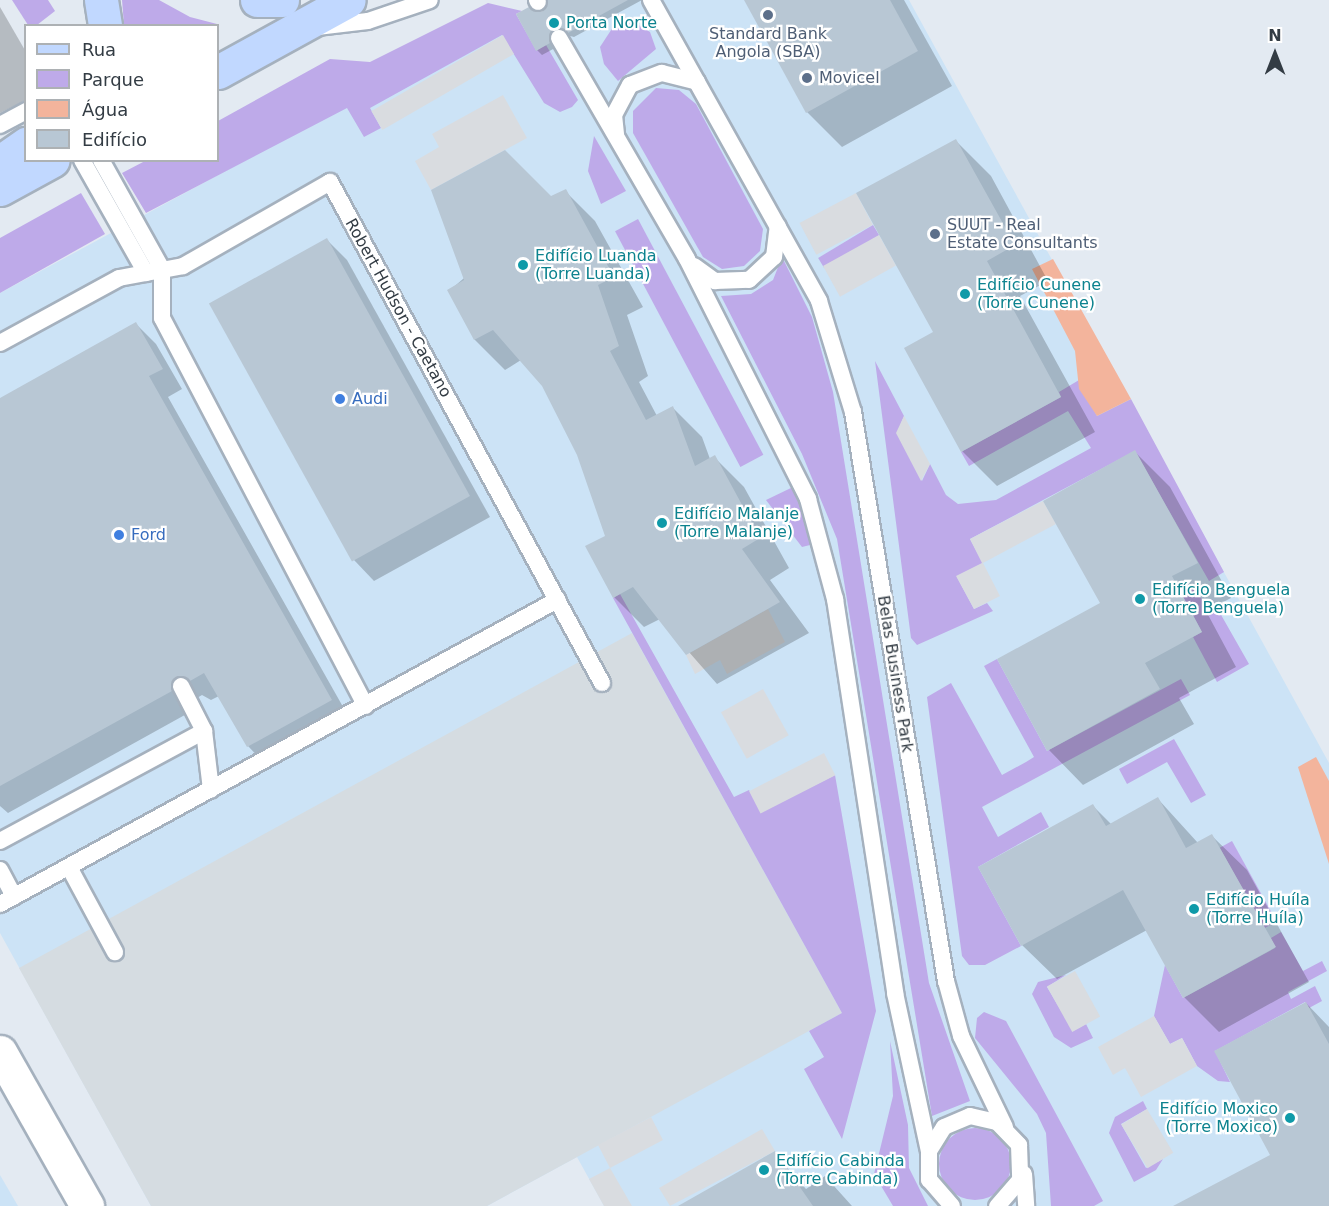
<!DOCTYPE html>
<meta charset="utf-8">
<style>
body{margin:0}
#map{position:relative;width:1329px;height:1206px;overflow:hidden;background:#e3eaf2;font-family:"DejaVu Sans",sans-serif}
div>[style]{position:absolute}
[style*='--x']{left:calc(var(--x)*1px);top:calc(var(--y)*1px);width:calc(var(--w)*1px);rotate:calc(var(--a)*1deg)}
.commercial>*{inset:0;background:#cce3f6}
.industrial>*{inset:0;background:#d5dce1}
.green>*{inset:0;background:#beaae9;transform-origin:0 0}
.round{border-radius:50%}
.parking>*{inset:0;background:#d9dce0;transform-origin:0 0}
.water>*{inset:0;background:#f3b49c}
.shadow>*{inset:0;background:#0003}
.building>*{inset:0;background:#b8c7d4;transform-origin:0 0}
.roads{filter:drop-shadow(2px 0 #a5b1be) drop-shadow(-2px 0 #a5b1be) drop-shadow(0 2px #a5b1be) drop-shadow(0 -2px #a5b1be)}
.lane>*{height:16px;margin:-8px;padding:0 8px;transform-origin:8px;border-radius:8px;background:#fff}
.street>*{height:33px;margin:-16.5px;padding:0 16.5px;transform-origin:16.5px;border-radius:16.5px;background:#fff}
.secondary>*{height:33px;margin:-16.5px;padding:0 16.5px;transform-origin:16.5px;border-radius:16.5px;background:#c1d8ff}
.dots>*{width:16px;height:16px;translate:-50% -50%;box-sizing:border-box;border:3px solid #fff;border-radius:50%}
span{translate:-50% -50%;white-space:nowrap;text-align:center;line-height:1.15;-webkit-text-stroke:4.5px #fff;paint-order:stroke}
.culture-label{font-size:16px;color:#0d838f}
.left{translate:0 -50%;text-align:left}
.right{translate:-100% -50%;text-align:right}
.service-label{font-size:16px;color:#4e5e75}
.street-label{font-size:16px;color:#333c44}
.shop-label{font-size:16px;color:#366cbe}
.legend{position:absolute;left:24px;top:24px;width:195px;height:138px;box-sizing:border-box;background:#fff;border:2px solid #adb1b4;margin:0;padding:8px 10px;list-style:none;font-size:18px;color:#333c44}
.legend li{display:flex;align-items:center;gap:12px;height:30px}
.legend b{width:30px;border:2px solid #adb1b4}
.north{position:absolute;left:1245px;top:24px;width:60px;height:60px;-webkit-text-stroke:4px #fff;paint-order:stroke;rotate:0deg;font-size:16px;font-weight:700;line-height:24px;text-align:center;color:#333c44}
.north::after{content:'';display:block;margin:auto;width:21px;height:27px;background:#333c44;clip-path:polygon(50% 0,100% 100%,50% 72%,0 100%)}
</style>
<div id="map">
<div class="commercial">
<div style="clip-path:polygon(585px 0,909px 0,1329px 763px,1329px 1206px,604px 1206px,577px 1157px,487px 1206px,151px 1206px,0 933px,0 293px,516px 14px,526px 32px)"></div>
<div style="clip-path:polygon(0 1175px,18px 1206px,0 1206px)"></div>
</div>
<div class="industrial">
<div style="clip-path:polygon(632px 633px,842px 1013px,487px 1206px,151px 1206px,19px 968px)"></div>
</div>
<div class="green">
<div style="clip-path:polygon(12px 0,48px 0,55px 11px,37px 25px,28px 25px)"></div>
<div style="clip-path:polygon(122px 0,159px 0,190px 17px,217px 24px,124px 25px)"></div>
<div style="clip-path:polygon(488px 3px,522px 11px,516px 14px,536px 50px,546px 45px,578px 100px,572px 107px,560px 112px,544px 103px,502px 35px,370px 108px,381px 128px,364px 137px,347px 108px,146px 213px,122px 173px,145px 161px,218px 160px,218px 121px,330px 59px,370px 62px)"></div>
<div style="clip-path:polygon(634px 22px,650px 32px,656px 49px,618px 81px,604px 64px,600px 47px,615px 24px)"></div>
<div style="clip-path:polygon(656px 88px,679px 90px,696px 104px,763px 229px,760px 251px,744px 266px,722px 269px,703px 257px,633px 133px,633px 111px)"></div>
<div style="clip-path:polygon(594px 136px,626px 191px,601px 204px,588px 171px)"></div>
<div style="clip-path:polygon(81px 193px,105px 234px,0 293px,0 238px)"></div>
<div style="left:638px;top:219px;width:267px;height:26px;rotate:62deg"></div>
<div style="left:873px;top:225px;width:12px;height:64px;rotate:59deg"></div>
<div style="clip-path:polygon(782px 257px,812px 317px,833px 392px,929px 983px,970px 1101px,932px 1116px,837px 539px,802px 454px,721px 296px,751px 294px,773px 280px)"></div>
<div style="clip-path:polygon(875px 361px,904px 416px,897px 433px,922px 481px,930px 464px,946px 495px,958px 504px,996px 500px,1091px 448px,1068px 411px,969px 466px,961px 452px,1061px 397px,1059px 392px,1079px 380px,1097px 416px,1131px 399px,1224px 572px,1209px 581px,1135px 451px,970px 539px,983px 563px,957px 577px,974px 609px,987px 603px,993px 611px,917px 645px,911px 638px)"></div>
<div style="clip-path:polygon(793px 487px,809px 521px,814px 544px,802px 547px,766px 500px)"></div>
<div style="clip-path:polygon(1195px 587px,1204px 603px,1212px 599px,1249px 664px,1217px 682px,1193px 637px,1202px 632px,1182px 595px)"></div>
<div style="clip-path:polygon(620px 594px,734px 797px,749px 790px,761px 812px,835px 775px,876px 1011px,842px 1139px,804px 1069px,824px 1057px,809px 1031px,842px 1013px,613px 598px)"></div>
<div style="clip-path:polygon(997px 659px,1047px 751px,1181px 679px,1190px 695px,982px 807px,998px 837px,1041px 812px,1049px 827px,978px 867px,1021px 946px,985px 965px,969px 965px,962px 956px,927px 697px,951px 683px,1002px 775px,1026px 762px,1034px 757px,984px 666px)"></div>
<div style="clip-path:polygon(1174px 739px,1206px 795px,1191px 803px,1167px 762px,1127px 784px,1119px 769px)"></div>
<div style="left:1232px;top:841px;width:92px;height:14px;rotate:61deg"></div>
<div style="clip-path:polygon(1281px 932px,1303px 971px,1322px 961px,1327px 971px,1288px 992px,1291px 999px,1315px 986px,1322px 1001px,1309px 1008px,1305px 1002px,1215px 1051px,1230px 1082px,1218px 1081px,1197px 1066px,1182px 1038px,1170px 1044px,1154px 1016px,1165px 965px,1183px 998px,1275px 948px,1271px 938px)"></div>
<div style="clip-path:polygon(1066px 975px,1047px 987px,1073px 1031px,1086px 1024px,1093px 1038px,1071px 1048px,1054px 1037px,1032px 994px,1038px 982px)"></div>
<div style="clip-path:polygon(984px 1012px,1006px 1021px,1103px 1201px,1094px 1206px,1051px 1206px,1046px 1133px,1037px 1114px,975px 1038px,977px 1018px)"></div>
<div style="clip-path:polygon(890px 1041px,908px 1125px,909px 1168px,928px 1206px,893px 1206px,874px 1174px,893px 1096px)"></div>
<div style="clip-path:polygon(1143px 1101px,1147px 1109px,1121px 1124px,1146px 1168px,1163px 1159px,1156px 1170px,1134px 1182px,1109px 1133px,1115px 1117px)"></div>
<div class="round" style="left:939px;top:1128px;width:72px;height:72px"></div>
</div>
<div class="parking">
<div style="left:503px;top:35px;width:22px;height:152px;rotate:60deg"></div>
<div style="clip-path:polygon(503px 95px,527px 138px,431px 190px,415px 161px,439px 147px,432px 134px)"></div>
<div style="left:856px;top:193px;width:36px;height:64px;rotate:62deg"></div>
<div style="left:879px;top:235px;width:35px;height:64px;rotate:61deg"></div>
<div style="clip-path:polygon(904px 416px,930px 464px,921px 481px,896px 433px)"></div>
<div style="clip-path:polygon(1043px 501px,1056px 524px,983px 563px,1000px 596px,974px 609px,956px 576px,982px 563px,970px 539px)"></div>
<div style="clip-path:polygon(768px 609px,785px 642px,727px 674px,720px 660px,695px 674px,686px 655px)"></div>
<div style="left:763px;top:689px;width:53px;height:48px;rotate:61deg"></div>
<div style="left:824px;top:753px;width:25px;height:84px;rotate:63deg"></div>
<div style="left:1075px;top:971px;width:52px;height:32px;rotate:61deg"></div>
<div style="clip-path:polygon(1154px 1016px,1170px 1044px,1182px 1038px,1197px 1066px,1141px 1097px,1125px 1068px,1113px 1075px,1098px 1047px)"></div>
<div style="left:1147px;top:1109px;width:51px;height:30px;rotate:59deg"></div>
<div style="clip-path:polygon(651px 1117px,663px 1140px,610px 1168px,632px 1206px,604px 1206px,589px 1179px,610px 1168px,598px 1145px)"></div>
<div style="clip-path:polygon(762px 1129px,775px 1151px,670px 1206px,659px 1188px)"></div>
</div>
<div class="water">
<div style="clip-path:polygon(1053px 259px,1131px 399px,1097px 416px,1079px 389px,1075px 351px,1032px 269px)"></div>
<div style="clip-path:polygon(1316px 757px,1329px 781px,1329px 864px,1298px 767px)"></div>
</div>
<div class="shadow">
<div style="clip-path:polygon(548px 0,642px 0,574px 37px,559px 33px,555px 48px,542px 55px,537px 50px)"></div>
<div style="clip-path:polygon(745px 0,904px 0,952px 86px,842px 147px,807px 112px)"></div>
<div style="clip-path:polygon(0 7px,26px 52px,26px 100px,0 113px)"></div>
<div style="clip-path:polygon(956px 141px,991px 176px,1048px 281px,1020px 296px,1095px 432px,997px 486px,962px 451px,935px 332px)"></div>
<div style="clip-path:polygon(565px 191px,595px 221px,643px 307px,627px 315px,648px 376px,639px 382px,657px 416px,672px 407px,702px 437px,710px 459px,714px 457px,744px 487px,789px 568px,770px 580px,809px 633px,717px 684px,660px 619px,644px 627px,614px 597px,607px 537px,579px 454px,543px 385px,521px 360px,505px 370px,475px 340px,449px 291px)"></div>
<div style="clip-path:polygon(327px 240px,347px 260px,490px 517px,374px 581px,354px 560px)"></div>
<div style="clip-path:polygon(136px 324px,156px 344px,182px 389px,168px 397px,351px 721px,268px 767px,248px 746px,219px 696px,211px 700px,202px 695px,192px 701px,192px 711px,8px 813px,0 806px,0 399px)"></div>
<div style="clip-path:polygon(1135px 452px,1170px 487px,1231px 598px,1206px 611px,1236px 667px,1179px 698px,1194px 724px,1083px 785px,1049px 750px,1102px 604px)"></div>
<div style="clip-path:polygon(1158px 799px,1198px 843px,1212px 836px,1247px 870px,1309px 982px,1219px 1032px,1184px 997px,1147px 930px,1057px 979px,1022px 945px,1093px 806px,1112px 825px)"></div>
<div style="clip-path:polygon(1306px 1003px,1329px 1027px,1329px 1206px,1176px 1206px,1272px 1155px)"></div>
<div style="clip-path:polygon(774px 1153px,806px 1189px,825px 1176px,852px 1206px,681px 1206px)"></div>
</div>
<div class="building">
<div style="clip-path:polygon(548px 0,628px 0,568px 33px,554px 29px,550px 43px,536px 51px,516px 14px,529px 7px,542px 12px)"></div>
<div style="clip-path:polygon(744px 0,890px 0,918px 51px,806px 113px)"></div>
<div style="clip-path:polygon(956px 139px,1015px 245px,987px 261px,1061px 397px,961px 452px,904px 348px,933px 332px,856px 193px)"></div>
<div style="clip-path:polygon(505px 150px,551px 196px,566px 189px,614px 277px,598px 285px,619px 346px,610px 351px,646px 420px,673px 406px,695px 466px,715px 455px,760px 538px,742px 549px,780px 602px,686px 655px,633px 587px,613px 598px,585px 546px,605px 536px,577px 455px,542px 386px,493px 330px,474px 340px,447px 290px,464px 280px,431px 190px)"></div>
<div style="left:327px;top:238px;width:295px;height:135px;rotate:61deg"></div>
<div style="clip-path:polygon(136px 322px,163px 369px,149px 376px,332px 700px,247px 747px,204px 673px,190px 681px,177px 676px,172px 691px,0 786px,0 398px)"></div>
<div style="clip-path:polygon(1135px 450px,1198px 563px,1172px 576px,1202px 632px,1145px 663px,1160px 689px,1047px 751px,997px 659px,1100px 603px,1043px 501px)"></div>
<div style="clip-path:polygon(1158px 797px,1186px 848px,1212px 834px,1276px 947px,1183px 998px,1123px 890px,1021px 946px,978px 867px,1093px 804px,1106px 826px)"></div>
<div style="clip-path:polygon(1306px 1002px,1329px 1044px,1329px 1206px,1173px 1206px,1270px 1155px,1214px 1051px)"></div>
<div style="clip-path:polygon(775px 1151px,813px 1206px,678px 1206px)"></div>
</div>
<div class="roads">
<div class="lane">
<div style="--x:537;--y:0;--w:2;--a:63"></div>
<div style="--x:651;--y:0;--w:345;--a:60.8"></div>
<div style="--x:819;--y:301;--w:116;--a:73"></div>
<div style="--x:853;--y:412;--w:577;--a:80.72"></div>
<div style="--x:946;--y:981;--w:57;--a:74.7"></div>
<div style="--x:961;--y:1036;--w:101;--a:64.2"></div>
<div style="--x:317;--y:27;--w:51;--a:-6.7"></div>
<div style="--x:368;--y:21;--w:65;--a:-18.7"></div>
<div style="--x:559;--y:38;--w:255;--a:59.9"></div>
<div style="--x:687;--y:259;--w:269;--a:63.2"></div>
<div style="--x:808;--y:499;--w:104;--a:74.9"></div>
<div style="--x:835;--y:599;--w:399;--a:81.3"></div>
<div style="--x:895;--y:993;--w:162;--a:77.9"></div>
<div style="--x:0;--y:125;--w:30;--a:-28"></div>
<div style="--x:616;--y:134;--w:19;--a:-96"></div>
<div style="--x:614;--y:115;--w:34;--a:-62"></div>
<div style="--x:630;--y:85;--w:34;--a:-21"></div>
<div style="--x:662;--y:73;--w:36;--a:14"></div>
<div style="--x:82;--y:160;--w:130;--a:60.5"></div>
<div style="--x:101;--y:160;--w:125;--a:60.8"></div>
<div style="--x:162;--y:269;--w:49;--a:90"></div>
<div style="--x:162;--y:318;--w:438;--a:62.3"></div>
<div style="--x:694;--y:266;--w:26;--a:36"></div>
<div style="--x:715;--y:281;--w:34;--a:-2"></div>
<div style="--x:749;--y:280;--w:34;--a:-43"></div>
<div style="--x:774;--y:257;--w:31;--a:-83"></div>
<div style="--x:0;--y:343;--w:136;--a:-28.6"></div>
<div style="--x:119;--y:278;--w:65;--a:-10.6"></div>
<div style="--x:183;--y:266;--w:169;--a:-29.7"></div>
<div style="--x:330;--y:182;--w:570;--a:61.5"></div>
<div style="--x:181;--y:686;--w:51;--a:62.9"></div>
<div style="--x:204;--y:731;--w:59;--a:83.2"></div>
<div style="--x:0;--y:841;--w:232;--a:-28.3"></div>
<div style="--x:69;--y:867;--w:97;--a:61.6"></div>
<div style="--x:0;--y:870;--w:30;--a:62"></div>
<div style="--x:0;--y:904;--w:635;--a:-28.62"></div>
<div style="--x:1024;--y:1174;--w:32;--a:86"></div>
<div style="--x:952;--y:1206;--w:35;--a:-131"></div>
<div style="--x:929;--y:1180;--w:29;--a:-90"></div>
<div style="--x:929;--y:1151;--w:28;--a:-58"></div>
<div style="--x:944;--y:1127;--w:28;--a:-23"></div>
<div style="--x:970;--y:1116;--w:28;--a:13"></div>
<div style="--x:997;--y:1122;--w:32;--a:46"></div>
<div style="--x:1019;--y:1145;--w:35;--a:88"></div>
<div style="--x:1020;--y:1180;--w:35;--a:131"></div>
</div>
<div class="street">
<div style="--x:0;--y:1052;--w:177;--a:60.5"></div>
</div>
<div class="secondary">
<div style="--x:101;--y:0;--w:26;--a:81"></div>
<div style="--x:257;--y:0;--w:25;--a:0"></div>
<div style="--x:218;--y:72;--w:149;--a:-28.8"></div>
<div style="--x:0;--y:162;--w:32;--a:-35"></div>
<div style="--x:0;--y:189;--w:60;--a:-28.7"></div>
</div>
</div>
<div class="dots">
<div style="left:768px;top:15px;background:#5c6f8a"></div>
<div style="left:554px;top:23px;background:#0f9aa8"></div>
<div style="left:807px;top:78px;background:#5c6f8a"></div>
<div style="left:935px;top:234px;background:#5c6f8a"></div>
<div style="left:523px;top:265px;background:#0f9aa8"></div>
<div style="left:965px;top:294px;background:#0f9aa8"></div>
<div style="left:340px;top:399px;background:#3f7fe0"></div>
<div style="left:662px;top:523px;background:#0f9aa8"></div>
<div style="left:119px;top:535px;background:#3f7fe0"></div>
<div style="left:1140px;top:599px;background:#0f9aa8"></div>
<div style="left:1194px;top:909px;background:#0f9aa8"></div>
<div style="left:1290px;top:1118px;background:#0f9aa8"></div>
<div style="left:764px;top:1170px;background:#0f9aa8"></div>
</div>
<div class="culture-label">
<span class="left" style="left:566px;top:23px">Porta Norte</span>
<span class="left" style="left:535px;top:265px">Edifício Luanda<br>(Torre Luanda)</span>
<span class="left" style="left:977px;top:294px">Edifício Cunene<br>(Torre Cunene)</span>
<span class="left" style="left:674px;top:523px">Edifício Malanje<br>(Torre Malanje)</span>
<span class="left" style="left:1152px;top:599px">Edifício Benguela<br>(Torre Benguela)</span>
<span class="left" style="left:1206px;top:909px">Edifício Huíla<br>(Torre Huíla)</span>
<span class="right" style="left:1278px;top:1118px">Edifício Moxico<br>(Torre Moxico)</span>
<span class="left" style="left:776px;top:1170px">Edifício Cabinda<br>(Torre Cabinda)</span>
</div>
<div class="service-label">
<span style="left:768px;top:43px">Standard Bank<br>Angola (SBA)</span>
<span class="left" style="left:819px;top:78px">Movicel</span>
<span class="left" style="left:947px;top:234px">SUUT - Real<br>Estate Consultants</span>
</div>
<div class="street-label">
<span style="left:398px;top:308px;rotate:61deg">Robert Hudson - Caetano</span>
<span style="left:895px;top:674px;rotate:81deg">Belas Business Park</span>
</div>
<div class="shop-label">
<span class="left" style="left:352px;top:399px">Audi</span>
<span class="left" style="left:131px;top:535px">Ford</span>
</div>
<ul class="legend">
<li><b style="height:8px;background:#c1d8ff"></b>Rua</li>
<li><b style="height:16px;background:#beaae9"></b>Parque</li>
<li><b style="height:16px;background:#f3b49c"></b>Água</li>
<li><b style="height:16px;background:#b8c7d4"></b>Edifício</li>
</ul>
<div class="north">N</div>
</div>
